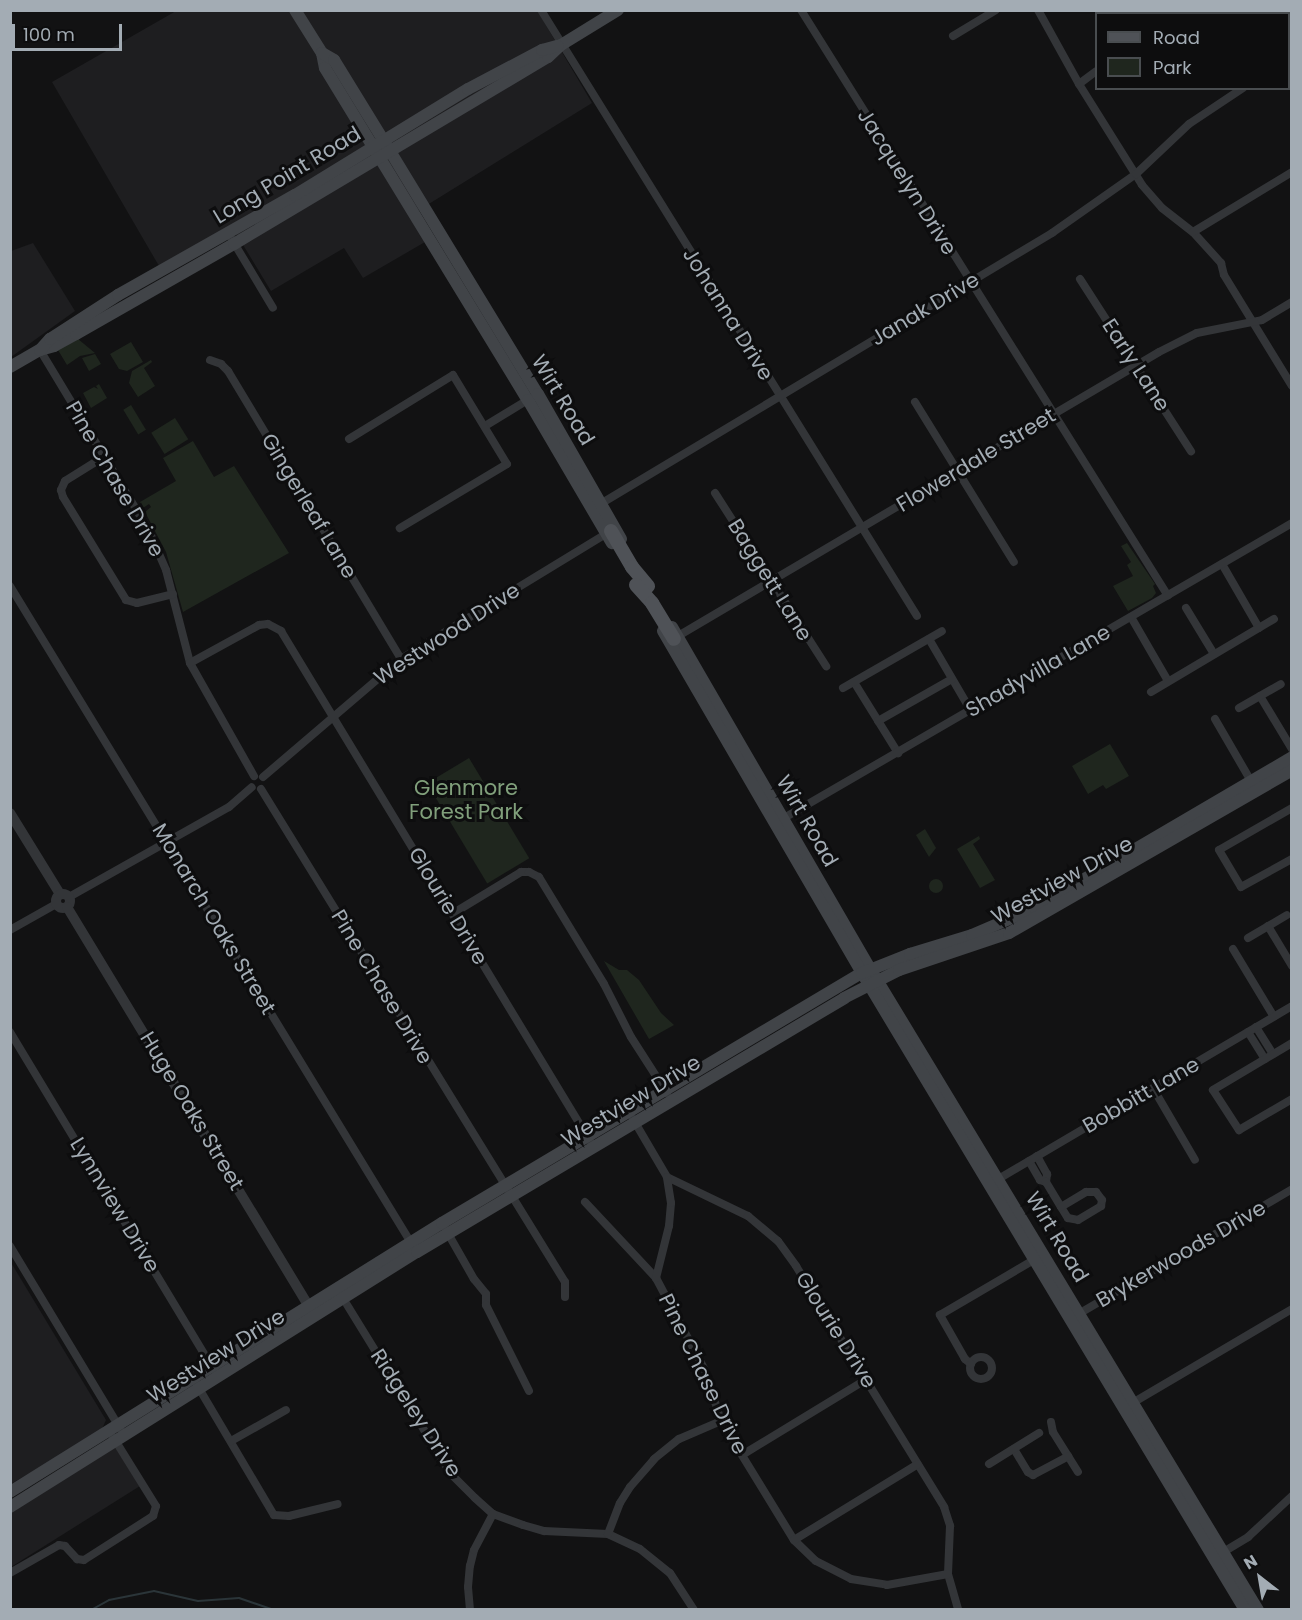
<!DOCTYPE html>
<style>
body{margin:0}
#map{position:relative;width:1302px;height:1620px;overflow:hidden;background:#121213;font-family:Poppins,sans-serif}
div>[style]{position:absolute}
[style*='--x']{left:calc(var(--x)*1px);top:calc(var(--y)*1px);width:calc(var(--w)*1px);rotate:calc(var(--a)*1deg)}
.built>*{inset:0;background:#1e1e20}
.green>*{inset:0;background:#1f261e;transform-origin:0 0}
.round{border-radius:50%}
.stream>*{height:2px;margin:-1px;padding:0 1px;transform-origin:1px;border-radius:1px;background:#2b3539}
.minor>*{height:8px;margin:-4px;padding:0 4px;transform-origin:4px;border-radius:4px;background:#333538}
.minor>.ring{margin:-4px;padding:0;box-sizing:content-box;background:none;border:8px solid #333538;border-radius:50%}
.tertiary>*{height:10px;margin:-5px;padding:0 5px;transform-origin:5px;border-radius:5px;background:#333538}
.tertiary>.ring{margin:-5px;padding:0;box-sizing:content-box;background:none;border:10px solid #333538;border-radius:50%}
.secondary>*{height:12px;margin:-6px;padding:0 6px;transform-origin:6px;border-radius:6px;background:#414448}
.primary>*{height:14px;margin:-7px;padding:0 7px;transform-origin:7px;border-radius:7px;background:#4f5257}
span{translate:-50% -50%;white-space:nowrap;text-align:center;line-height:1.15;-webkit-text-stroke:6px #0d0d0e;paint-order:stroke}
.street-label{font-size:21px;color:#a3acb4}
.park-label{font-size:21px;color:#809f7b}
.frame{position:absolute;inset:0;border:12px solid #a3acb4;pointer-events:none}
.legend{position:absolute;left:1095px;top:12px;width:195px;height:78px;box-sizing:border-box;background:#0d0d0e;border:2px solid #494d50;margin:0;padding:8px 10px;list-style:none;font-size:18px;color:#a3acb4}
.legend li{display:flex;align-items:center;gap:12px;height:30px}
.legend b{width:30px;border:2px solid #494d50}
.north{position:absolute;left:1230px;top:1548px;width:60px;height:60px;-webkit-text-stroke:4px #0d0d0e;paint-order:stroke;rotate:329deg;font-size:16px;font-weight:700;line-height:24px;text-align:center;color:#a3acb4}
.north::after{content:'';display:block;margin:auto;width:21px;height:27px;background:#a3acb4;clip-path:polygon(50% 0,100% 100%,50% 72%,0 100%)}
.scale{position:absolute;left:12px;top:24px;width:110px;height:27px;box-sizing:border-box;border:3px solid #a3acb4;border-top:0;padding-left:8px;font-size:18px;line-height:21px;white-space:nowrap;color:#a3acb4;-webkit-text-stroke:4px #0d0d0e;paint-order:stroke}
</style>
<div id="map">
<div class="built">
<div style="clip-path:polygon(537px 10px,592px 103px,411px 215px,425px 242px,363px 278px,344px 248px,271px 291px,231px 225px,159px 266px,52px 82px,176px 11px)"></div>
<div style="clip-path:polygon(33px 243px,75px 311px,11px 357px,11px 251px)"></div>
<div style="clip-path:polygon(10px 1261px,106px 1420px,101px 1431px,11px 1484px)"></div>
<div style="clip-path:polygon(115px 1447px,140px 1486px,11px 1567px,11px 1512px)"></div>
</div>
<div class="green">
<div style="clip-path:polygon(78px 339px,95px 353px,80px 356px,67px 365px,58px 350px)"></div>
<div style="clip-path:polygon(131px 342px,143px 362px,127px 371px,119px 369px,110px 354px)"></div>
<div style="clip-path:polygon(95px 354px,101px 364px,89px 371px,82px 358px)"></div>
<div style="clip-path:polygon(151px 360px,152px 362px,144px 368px,155px 386px,138px 397px,129px 383px,132px 371px)"></div>
<div style="clip-path:polygon(99px 384px,107px 398px,91px 408px,83px 393px,94px 387px,98px 389px,96px 386px)"></div>
<div style="left:131px;top:405px;width:29px;height:9px;rotate:59deg"></div>
<div style="left:175px;top:418px;width:25px;height:28px;rotate:58deg"></div>
<div style="clip-path:polygon(193px 441px,214px 477px,234px 466px,289px 553px,183px 612px,166px 552px,145px 512px,151px 507px,149px 504px,143px 508px,140px 502px,176px 481px,163px 458px)"></div>
<div style="clip-path:polygon(1127px 543px,1155px 584px,1153px 586px,1156px 593px,1152px 598px,1128px 611px,1113px 586px,1133px 576px,1127px 565px,1131px 562px,1121px 546px)"></div>
<div style="clip-path:polygon(1110px 744px,1129px 776px,1106px 789px,1103px 785px,1088px 794px,1072px 766px)"></div>
<div style="left:469px;top:758px;width:117px;height:49px;rotate:59deg"></div>
<div style="clip-path:polygon(925px 829px,936px 848px,929px 857px,916px 835px)"></div>
<div style="clip-path:polygon(979px 836px,980px 839px,973px 844px,995px 880px,980px 888px,957px 849px)"></div>
<div class="round" style="left:929px;top:879px;width:14px;height:14px"></div>
<div style="clip-path:polygon(604px 961px,619px 970px,627px 970px,639px 980px,661px 1013px,674px 1025px,649px 1039px)"></div>
</div>
<div class="stream">
<div style="--x:91;--y:1610;--w:21;--a:-29"></div>
<div style="--x:109;--y:1600;--w:46;--a:-11.3"></div>
<div style="--x:154;--y:1591;--w:45;--a:12.8"></div>
<div style="--x:198;--y:1601;--w:41;--a:-4.2"></div>
<div style="--x:239;--y:1598;--w:37;--a:19"></div>
<div style="--x:296;--y:1610;--w:20;--a:0"></div>
</div>
<div class="minor">
<div style="--x:541;--y:10;--w:713;--a:58.18"></div>
<div style="--x:801;--y:10;--w:691;--a:57.94"></div>
<div style="--x:1038;--y:10;--w:85;--a:61"></div>
<div style="--x:1079;--y:84;--w:119;--a:58"></div>
<div style="--x:1142;--y:185;--w:30;--a:49"></div>
<div style="--x:1162;--y:208;--w:39;--a:38"></div>
<div style="--x:1193;--y:232;--w:42;--a:47.9"></div>
<div style="--x:1221;--y:263;--w:12;--a:76"></div>
<div style="--x:1224;--y:275;--w:130;--a:58.5"></div>
<div style="--x:1179;--y:14;--w:6;--a:-39"></div>
<div style="--x:953;--y:36;--w:50;--a:-31.2"></div>
<div style="--x:1288;--y:60;--w:4;--a:-27"></div>
<div style="--x:1079;--y:84;--w:21;--a:-37"></div>
<div style="--x:1193;--y:232;--w:116;--a:-31.2"></div>
<div style="--x:228;--y:233;--w:87;--a:59"></div>
<div style="--x:1080;--y:279;--w:205;--a:57.2"></div>
<div style="--x:40;--y:350;--w:211;--a:58.9"></div>
<div style="--x:149;--y:531;--w:43;--a:66.4"></div>
<div style="--x:166;--y:570;--w:96;--a:75.5"></div>
<div style="--x:190;--y:663;--w:130;--a:60.5"></div>
<div style="--x:210;--y:360;--w:12;--a:20"></div>
<div style="--x:221;--y:364;--w:10;--a:45"></div>
<div style="--x:228;--y:371;--w:336;--a:59"></div>
<div style="--x:915;--y:402;--w:188;--a:58.3"></div>
<div style="--x:485;--y:426;--w:54;--a:-31.3"></div>
<div style="--x:349;--y:439;--w:122;--a:-31.6"></div>
<div style="--x:453;--y:375;--w:104;--a:58.8"></div>
<div style="--x:507;--y:464;--w:125;--a:149.1"></div>
<div style="--x:105;--y:456;--w:47;--a:148"></div>
<div style="--x:65;--y:481;--w:10;--a:114"></div>
<div style="--x:61;--y:490;--w:7;--a:74"></div>
<div style="--x:63;--y:497;--w:121;--a:58.5"></div>
<div style="--x:126;--y:600;--w:11;--a:15"></div>
<div style="--x:137;--y:603;--w:37;--a:-14"></div>
<div style="--x:715;--y:493;--w:206;--a:57.3"></div>
<div style="--x:597;--y:506;--w:531;--a:-30.96"></div>
<div style="--x:1052;--y:233;--w:103;--a:-35.1"></div>
<div style="--x:1136;--y:174;--w:73;--a:-43.3"></div>
<div style="--x:1189;--y:124;--w:65;--a:-33.7"></div>
<div style="--x:1222;--y:564;--w:74;--a:60"></div>
<div style="--x:10;--y:586;--w:773;--a:58.59"></div>
<div style="--x:1186;--y:608;--w:54;--a:58.7"></div>
<div style="--x:1131;--y:617;--w:74;--a:60"></div>
<div style="--x:673;--y:639;--w:564;--a:-30.56"></div>
<div style="--x:1159;--y:352;--w:42;--a:-26.6"></div>
<div style="--x:1197;--y:333;--w:66;--a:-11.3"></div>
<div style="--x:1262;--y:320;--w:35;--a:-31"></div>
<div style="--x:929;--y:639;--w:83;--a:59.7"></div>
<div style="--x:190;--y:663;--w:79;--a:-28.8"></div>
<div style="--x:259;--y:625;--w:9;--a:-6"></div>
<div style="--x:268;--y:624;--w:15;--a:28"></div>
<div style="--x:281;--y:631;--w:596;--a:58.79"></div>
<div style="--x:854;--y:682;--w:84;--a:58.2"></div>
<div style="--x:843;--y:688;--w:114;--a:-29.9"></div>
<div style="--x:1151;--y:692;--w:143;--a:-30.7"></div>
<div style="--x:1260;--y:696;--w:62;--a:58.9"></div>
<div style="--x:1239;--y:708;--w:48;--a:-29.7"></div>
<div style="--x:1215;--y:719;--w:72;--a:59.9"></div>
<div style="--x:878;--y:721;--w:85;--a:-29.6"></div>
<div style="--x:263;--y:777;--w:182;--a:-40.5"></div>
<div style="--x:401;--y:659;--w:244;--a:-31.4"></div>
<div style="--x:261;--y:789;--w:579;--a:58.34"></div>
<div style="--x:565;--y:1282;--w:15;--a:90"></div>
<div style="--x:1292;--y:808;--w:84;--a:150.1"></div>
<div style="--x:1219;--y:850;--w:43;--a:59.3"></div>
<div style="--x:1241;--y:887;--w:58;--a:-28.8"></div>
<div style="--x:784;--y:818;--w:587;--a:-30.14"></div>
<div style="--x:69;--y:897;--w:184;--a:-29.4"></div>
<div style="--x:229;--y:807;--w:30;--a:-41"></div>
<div style="--x:452;--y:914;--w:81;--a:-31.3"></div>
<div style="--x:521;--y:872;--w:8;--a:0"></div>
<div style="--x:529;--y:872;--w:11;--a:27"></div>
<div style="--x:539;--y:877;--w:125;--a:58.7"></div>
<div style="--x:604;--y:984;--w:59;--a:63"></div>
<div style="--x:631;--y:1037;--w:67;--a:57.3"></div>
<div style="--x:1268;--y:926;--w:47;--a:59"></div>
<div style="--x:10;--y:930;--w:53;--a:-29.5"></div>
<div style="--x:1248;--y:938;--w:45;--a:-30.5"></div>
<div style="--x:1233;--y:949;--w:79;--a:58.9"></div>
<div style="--x:1256;--y:1027;--w:32;--a:58"></div>
<div style="--x:10;--y:1032;--w:395;--a:58.9"></div>
<div style="--x:1248;--y:1032;--w:32;--a:58"></div>
<div style="--x:1292;--y:1043;--w:92;--a:149.3"></div>
<div style="--x:1213;--y:1090;--w:48;--a:57"></div>
<div style="--x:1239;--y:1130;--w:61;--a:-30.3"></div>
<div style="--x:1153;--y:1088;--w:83;--a:59.7"></div>
<div style="--x:633;--y:1119;--w:67;--a:59.6"></div>
<div style="--x:667;--y:1177;--w:90;--a:25.7"></div>
<div style="--x:748;--y:1216;--w:39;--a:40"></div>
<div style="--x:778;--y:1241;--w:31;--a:54"></div>
<div style="--x:796;--y:1266;--w:283;--a:58.4"></div>
<div style="--x:944;--y:1507;--w:20;--a:72"></div>
<div style="--x:950;--y:1526;--w:48;--a:92.4"></div>
<div style="--x:948;--y:1574;--w:37;--a:74"></div>
<div style="--x:1037;--y:1156;--w:21;--a:61"></div>
<div style="--x:1047;--y:1174;--w:8;--a:97"></div>
<div style="--x:1029;--y:1161;--w:22;--a:60"></div>
<div style="--x:1040;--y:1180;--w:6;--a:18"></div>
<div style="--x:1046;--y:1182;--w:29;--a:59"></div>
<div style="--x:1061;--y:1207;--w:13;--a:58"></div>
<div style="--x:1068;--y:1218;--w:10;--a:11"></div>
<div style="--x:1078;--y:1220;--w:27;--a:-31"></div>
<div style="--x:1101;--y:1206;--w:6;--a:-81"></div>
<div style="--x:1102;--y:1200;--w:10;--a:-127"></div>
<div style="--x:1096;--y:1192;--w:10;--a:180"></div>
<div style="--x:1086;--y:1192;--w:29;--a:149"></div>
<div style="--x:995;--y:1181;--w:345;--a:-30.5"></div>
<div style="--x:585;--y:1202;--w:104;--a:46.9"></div>
<div style="--x:656;--y:1278;--w:104;--a:62"></div>
<div style="--x:705;--y:1370;--w:53;--a:72.6"></div>
<div style="--x:721;--y:1421;--w:140;--a:58.5"></div>
<div style="--x:794;--y:1540;--w:30;--a:44"></div>
<div style="--x:816;--y:1561;--w:39;--a:27"></div>
<div style="--x:851;--y:1579;--w:36;--a:9"></div>
<div style="--x:887;--y:1585;--w:62;--a:-10.2"></div>
<div style="--x:446;--y:1230;--w:56;--a:60.3"></div>
<div style="--x:474;--y:1279;--w:19;--a:51"></div>
<div style="--x:486;--y:1294;--w:11;--a:90"></div>
<div style="--x:486;--y:1305;--w:96;--a:63.4"></div>
<div style="--x:10;--y:1246;--w:213;--a:58.9"></div>
<div style="--x:656;--y:1278;--w:54;--a:-76"></div>
<div style="--x:669;--y:1226;--w:23;--a:-85"></div>
<div style="--x:671;--y:1203;--w:26;--a:-99"></div>
<div style="--x:341;--y:1295;--w:210;--a:58.4"></div>
<div style="--x:451;--y:1474;--w:34;--a:45"></div>
<div style="--x:475;--y:1498;--w:24;--a:42"></div>
<div style="--x:493;--y:1514;--w:32;--a:20"></div>
<div style="--x:523;--y:1525;--w:22;--a:16"></div>
<div style="--x:544;--y:1531;--w:64;--a:2.7"></div>
<div style="--x:608;--y:1534;--w:35;--a:25"></div>
<div style="--x:640;--y:1549;--w:38;--a:39"></div>
<div style="--x:670;--y:1573;--w:44;--a:57"></div>
<div style="--x:1075;--y:1316;--w:251;--a:-30.3"></div>
<div class="ring" style="left:970px;top:1357px;width:14px;height:14px"></div>
<div style="--x:971;--y:1364;--w:8;--a:-140"></div>
<div style="--x:965;--y:1359;--w:51;--a:-119.6"></div>
<div style="--x:940;--y:1315;--w:115;--a:-30.4"></div>
<div style="--x:197;--y:1385;--w:151;--a:59.4"></div>
<div style="--x:274;--y:1515;--w:15;--a:4"></div>
<div style="--x:289;--y:1516;--w:50;--a:-13.8"></div>
<div style="--x:1129;--y:1405;--w:189;--a:-30.5"></div>
<div style="--x:1051;--y:1422;--w:10;--a:79"></div>
<div style="--x:1053;--y:1432;--w:47;--a:58"></div>
<div style="--x:231;--y:1441;--w:63;--a:-29.4"></div>
<div style="--x:1014;--y:1449;--w:27;--a:59"></div>
<div style="--x:1028;--y:1472;--w:6;--a:31"></div>
<div style="--x:1033;--y:1475;--w:40;--a:-28"></div>
<div style="--x:742;--y:1455;--w:146;--a:-31.3"></div>
<div style="--x:989;--y:1464;--w:59;--a:-31.8"></div>
<div style="--x:608;--y:1534;--w:33;--a:-69"></div>
<div style="--x:620;--y:1503;--w:19;--a:-58"></div>
<div style="--x:630;--y:1487;--w:37;--a:-49"></div>
<div style="--x:654;--y:1459;--w:32;--a:-39"></div>
<div style="--x:679;--y:1439;--w:46;--a:-23.2"></div>
<div style="--x:794;--y:1540;--w:145;--a:-31.5"></div>
<div style="--x:1220;--y:1554;--w:33;--a:-31"></div>
<div style="--x:1248;--y:1537;--w:60;--a:-43"></div>
<div style="--x:10;--y:1573;--w:56;--a:-29.7"></div>
<div style="--x:59;--y:1545;--w:6;--a:9"></div>
<div style="--x:65;--y:1546;--w:18;--a:47"></div>
<div style="--x:77;--y:1559;--w:7;--a:8"></div>
<div style="--x:84;--y:1560;--w:82;--a:-32.5"></div>
<div style="--x:153;--y:1516;--w:10;--a:-73"></div>
<div style="--x:156;--y:1506;--w:81;--a:-121.9"></div>
<div style="--x:470;--y:1610;--w:23;--a:-95"></div>
<div style="--x:468;--y:1587;--w:21;--a:-85"></div>
<div style="--x:470;--y:1566;--w:16;--a:-76"></div>
<div style="--x:474;--y:1550;--w:41;--a:-62.2"></div>
</div>
<div class="tertiary">
<div style="--x:10;--y:813;--w:95;--a:58.3"></div>
<div class="ring" style="left:56px;top:894px;width:4px;height:4px"></div>
<div style="--x:67;--y:907;--w:473;--a:58.8"></div>
</div>
<div class="secondary">
<div style="--x:295;--y:10;--w:51;--a:57.9"></div>
<div style="--x:322;--y:53;--w:15;--a:79"></div>
<div style="--x:325;--y:68;--w:389;--a:58.6"></div>
<div style="--x:528;--y:400;--w:166;--a:59.6"></div>
<div style="--x:322;--y:53;--w:14;--a:30"></div>
<div style="--x:334;--y:60;--w:107;--a:58.4"></div>
<div style="--x:390;--y:151;--w:285;--a:58.7"></div>
<div style="--x:538;--y:394;--w:167;--a:60.2"></div>
<div style="--x:40;--y:350;--w:15;--a:-16"></div>
<div style="--x:54;--y:346;--w:25;--a:-29"></div>
<div style="--x:76;--y:334;--w:182;--a:-29.7"></div>
<div style="--x:234;--y:244;--w:365;--a:-30.8"></div>
<div style="--x:548;--y:57;--w:18;--a:-43"></div>
<div style="--x:561;--y:45;--w:67;--a:-31.6"></div>
<div style="--x:10;--y:367;--w:34;--a:-30"></div>
<div style="--x:40;--y:350;--w:15;--a:-48"></div>
<div style="--x:50;--y:339;--w:81;--a:-32.9"></div>
<div style="--x:118;--y:295;--w:203;--a:-29.5"></div>
<div style="--x:295;--y:195;--w:203;--a:-31.5"></div>
<div style="--x:468;--y:89;--w:84;--a:-27.8"></div>
<div style="--x:542;--y:50;--w:16;--a:-15"></div>
<div style="--x:672;--y:627;--w:397;--a:59.9"></div>
<div style="--x:871;--y:970;--w:748;--a:58.84"></div>
<div style="--x:663;--y:631;--w:396;--a:59.8"></div>
<div style="--x:862;--y:973;--w:743;--a:58.98"></div>
<div style="--x:10;--y:1492;--w:509;--a:-31.91"></div>
<div style="--x:442;--y:1223;--w:489;--a:-30.8"></div>
<div style="--x:862;--y:973;--w:52;--a:-21.6"></div>
<div style="--x:910;--y:954;--w:65;--a:-17"></div>
<div style="--x:972;--y:935;--w:69;--a:-23.2"></div>
<div style="--x:1035;--y:908;--w:298;--a:-30.4"></div>
<div style="--x:10;--y:1507;--w:480;--a:-32.1"></div>
<div style="--x:417;--y:1252;--w:497;--a:-30.7"></div>
<div style="--x:844;--y:998;--w:62;--a:-27"></div>
<div style="--x:899;--y:970;--w:116;--a:-18.6"></div>
<div style="--x:1009;--y:933;--w:327;--a:-29.9"></div>
</div>
<div class="primary">
<div style="--x:611;--y:531;--w:42;--a:59.7"></div>
<div style="--x:632;--y:567;--w:25;--a:50"></div>
<div style="--x:636;--y:585;--w:24;--a:48"></div>
<div style="--x:652;--y:603;--w:42;--a:58.6"></div>
</div>
<div class="street-label">
<span style="left:287px;top:175px;rotate:-31deg">Long Point Road</span>
<span style="left:907px;top:182px;rotate:58deg">Jacquelyn Drive</span>
<span style="left:925px;top:309px;rotate:-31deg">Janak Drive</span>
<span style="left:728px;top:314px;rotate:58deg">Johanna Drive</span>
<span style="left:1136px;top:365px;rotate:57deg">Early Lane</span>
<span style="left:563px;top:400px;rotate:59deg">Wirt Road</span>
<span style="left:976px;top:460px;rotate:-31deg">Flowerdale Street</span>
<span style="left:115px;top:479px;rotate:60deg">Pine Chase Drive</span>
<span style="left:309px;top:506px;rotate:59deg">Gingerleaf Lane</span>
<span style="left:770px;top:580px;rotate:58deg">Baggett Lane</span>
<span style="left:447px;top:634px;rotate:-33deg">Westwood Drive</span>
<span style="left:1038px;top:671px;rotate:-30deg">Shadyvilla Lane</span>
<span style="left:807px;top:821px;rotate:60deg">Wirt Road</span>
<span style="left:1062px;top:880px;rotate:-29deg">Westview Drive</span>
<span style="left:448px;top:906px;rotate:59deg">Glourie Drive</span>
<span style="left:214px;top:919px;rotate:59deg">Monarch Oaks Street</span>
<span style="left:382px;top:987px;rotate:59deg">Pine Chase Drive</span>
<span style="left:1141px;top:1095px;rotate:-30deg">Bobbitt Lane</span>
<span style="left:631px;top:1101px;rotate:-31deg">Westview Drive</span>
<span style="left:192px;top:1111px;rotate:59deg">Huge Oaks Street</span>
<span style="left:115px;top:1205px;rotate:59deg">Lynnview Drive</span>
<span style="left:1057px;top:1237px;rotate:59deg">Wirt Road</span>
<span style="left:1181px;top:1254px;rotate:-30deg">Brykerwoods Drive</span>
<span style="left:836px;top:1330px;rotate:58deg">Glourie Drive</span>
<span style="left:216px;top:1356px;rotate:-32deg">Westview Drive</span>
<span style="left:703px;top:1374px;rotate:64deg">Pine Chase Drive</span>
<span style="left:416px;top:1413px;rotate:57deg">Ridgeley Drive</span>
</div>
<div class="park-label">
<span style="left:466px;top:800px">Glenmore<br>Forest Park</span>
</div>
<div class="frame"></div>
<ul class="legend">
<li><b style="height:8px;background:#4f5257"></b>Road</li>
<li><b style="height:16px;background:#1f261e"></b>Park</li>
</ul>
<div class="north">N</div>
<div class="scale">100 m</div>
</div>
